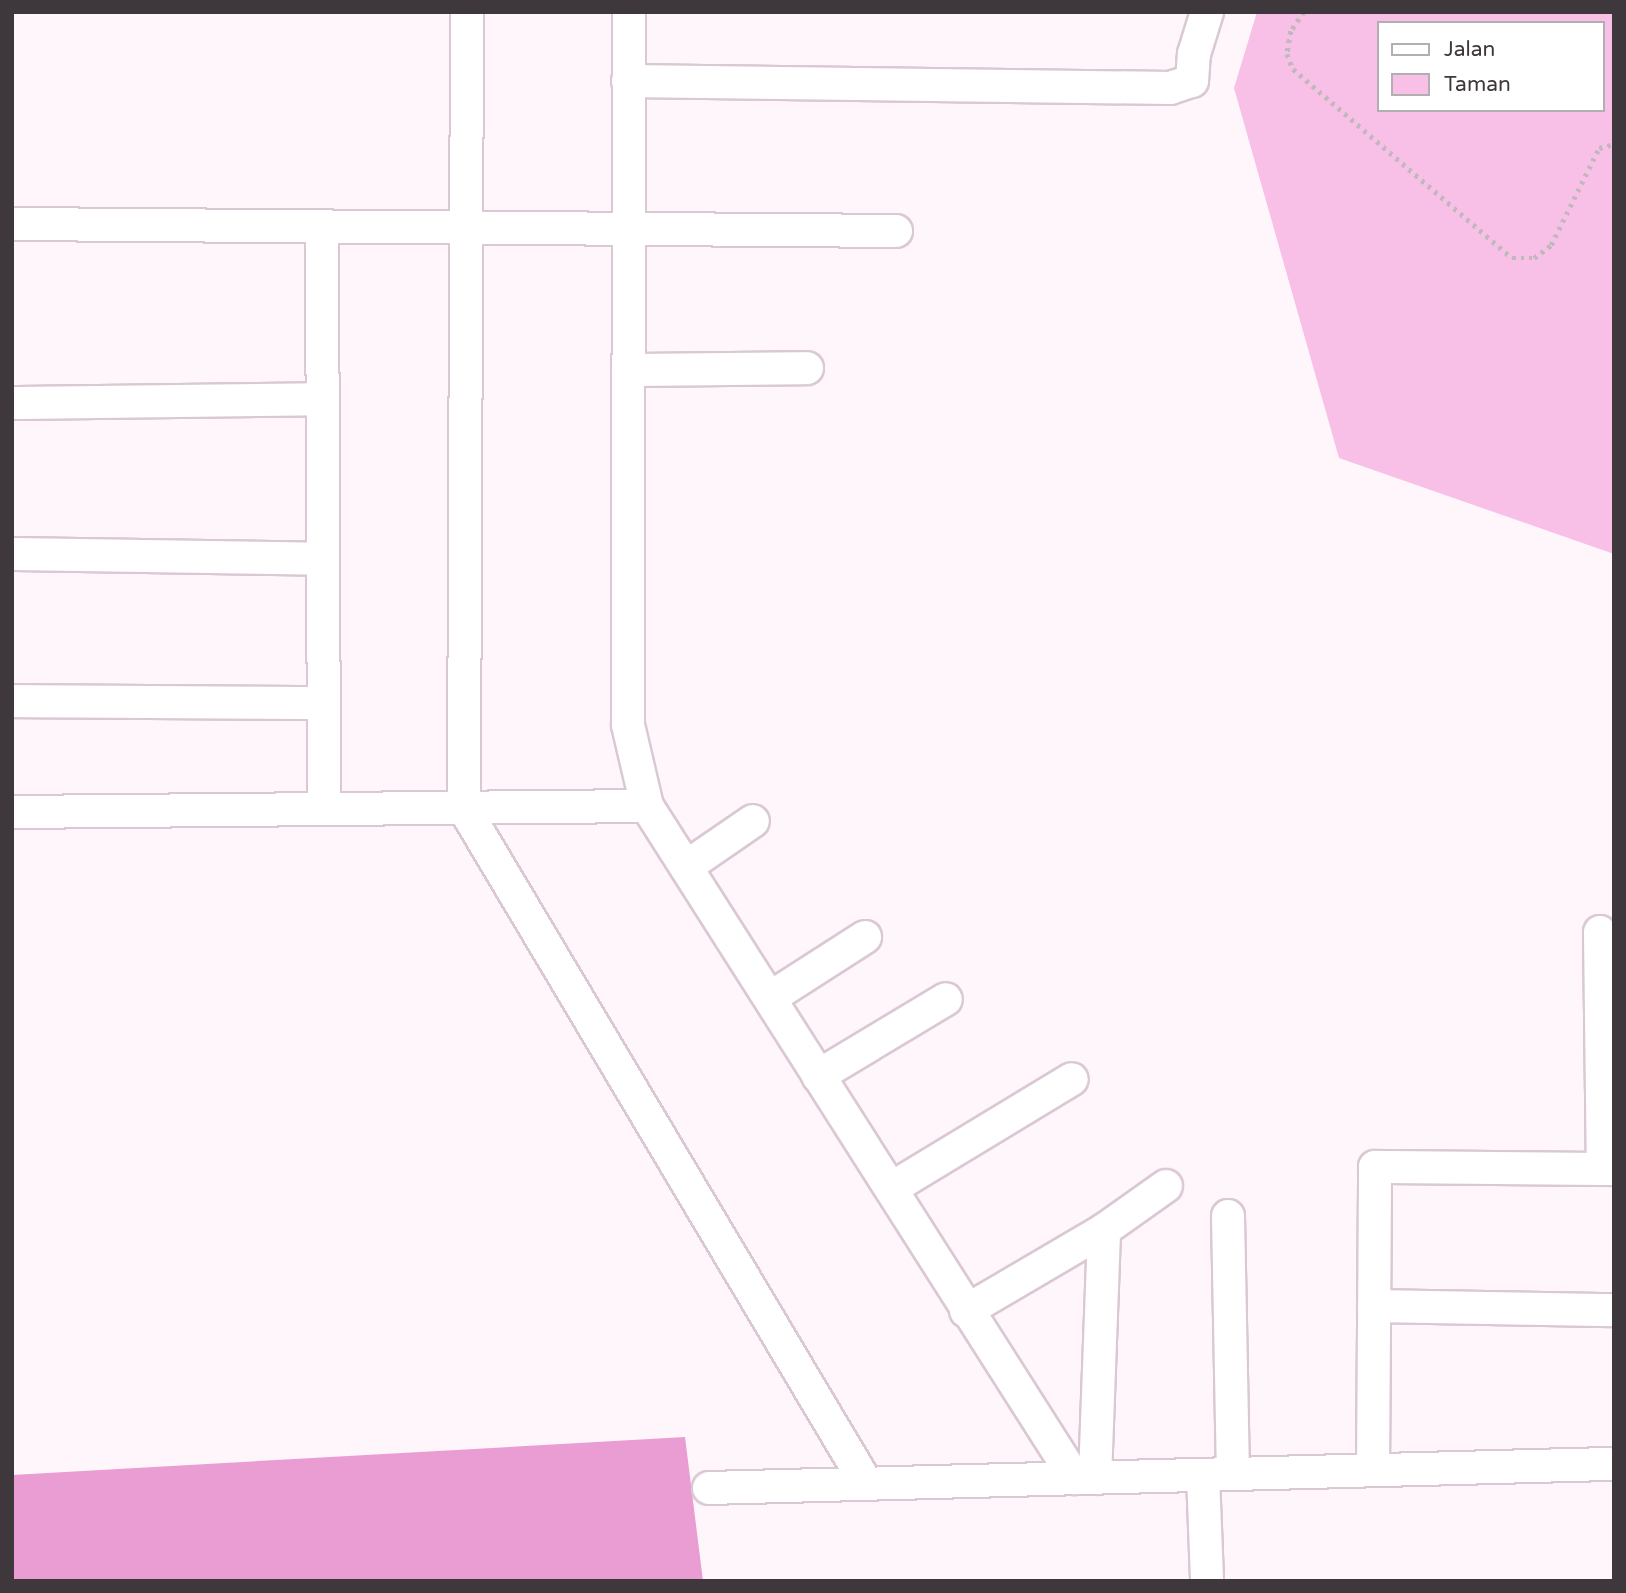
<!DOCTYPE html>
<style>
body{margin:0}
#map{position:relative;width:1626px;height:1593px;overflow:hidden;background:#fef6fb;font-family:"Varela Round",sans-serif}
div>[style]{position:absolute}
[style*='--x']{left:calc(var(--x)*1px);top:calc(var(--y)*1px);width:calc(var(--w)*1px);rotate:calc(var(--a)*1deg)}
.green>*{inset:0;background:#f8bfe7}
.forest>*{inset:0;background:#e99dd3}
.path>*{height:4.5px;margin-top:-2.25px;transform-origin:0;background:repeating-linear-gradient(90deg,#c0b8bd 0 3.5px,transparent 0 8.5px)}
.roads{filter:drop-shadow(2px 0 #dac8d4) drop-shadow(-2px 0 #dac8d4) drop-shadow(0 2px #dac8d4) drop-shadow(0 -2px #dac8d4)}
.street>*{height:32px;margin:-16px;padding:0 16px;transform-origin:16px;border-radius:16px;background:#fff}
span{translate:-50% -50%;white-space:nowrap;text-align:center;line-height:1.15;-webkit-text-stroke:6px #fff;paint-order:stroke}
.frame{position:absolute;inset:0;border:14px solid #3e373c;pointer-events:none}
.legend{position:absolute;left:1377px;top:21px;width:228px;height:91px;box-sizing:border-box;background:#fff;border:2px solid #b2afb1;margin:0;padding:9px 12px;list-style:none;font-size:21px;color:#3e373c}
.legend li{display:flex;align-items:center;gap:14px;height:35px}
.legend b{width:35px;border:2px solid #b2afb1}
</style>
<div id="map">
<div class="green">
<div style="clip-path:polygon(evenodd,1257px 12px,1614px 12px,1614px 554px,1339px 458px,1234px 88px,1257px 12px,1379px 23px,1603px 23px,1603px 110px,1379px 110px,1379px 23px)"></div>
</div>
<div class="forest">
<div style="clip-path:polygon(685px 1437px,703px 1581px,12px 1581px,12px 1475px)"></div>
</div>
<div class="path">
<div style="--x:1304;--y:12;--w:23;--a:124"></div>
<div style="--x:1291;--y:31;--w:23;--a:100"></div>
<div style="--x:1287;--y:54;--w:16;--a:68"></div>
<div style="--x:1293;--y:69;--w:289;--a:40.8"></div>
<div style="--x:1512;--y:258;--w:22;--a:0"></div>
<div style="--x:1534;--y:258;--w:21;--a:-37"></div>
<div style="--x:1551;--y:245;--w:108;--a:-63.7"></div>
<div style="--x:1599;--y:148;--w:16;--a:-15"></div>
</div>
<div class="roads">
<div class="street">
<div style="--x:467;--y:12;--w:796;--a:90.22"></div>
<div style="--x:464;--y:808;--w:786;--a:59.22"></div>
<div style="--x:629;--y:12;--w:713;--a:90.08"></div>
<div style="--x:628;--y:725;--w:83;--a:76.8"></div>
<div style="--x:647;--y:806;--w:797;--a:57.51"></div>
<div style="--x:628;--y:81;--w:542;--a:0.74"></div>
<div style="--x:1170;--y:88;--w:23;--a:-18"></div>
<div style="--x:1192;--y:81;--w:27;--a:-86"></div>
<div style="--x:1194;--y:54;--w:44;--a:-72.8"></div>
<div style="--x:12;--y:224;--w:884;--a:0.45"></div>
<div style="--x:322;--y:228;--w:581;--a:89.8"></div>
<div style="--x:628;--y:370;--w:179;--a:-0.6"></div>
<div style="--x:12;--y:403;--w:310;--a:-0.7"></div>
<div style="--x:12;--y:554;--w:310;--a:0.9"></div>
<div style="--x:12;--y:701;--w:310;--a:0.4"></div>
<div style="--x:12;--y:812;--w:635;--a:-0.54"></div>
<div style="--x:686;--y:867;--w:81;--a:-34.5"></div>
<div style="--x:1600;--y:932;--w:237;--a:89.3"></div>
<div style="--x:770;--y:998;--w:113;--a:-32.7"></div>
<div style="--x:818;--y:1076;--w:149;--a:-31"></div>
<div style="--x:892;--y:1188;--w:210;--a:-31.2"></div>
<div style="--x:1228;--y:1216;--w:258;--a:88.9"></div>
<div style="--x:1374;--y:1306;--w:240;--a:1"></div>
<div style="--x:966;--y:1311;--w:160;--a:-30.4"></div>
<div style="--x:1104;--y:1230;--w:76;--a:-35.4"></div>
<div style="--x:1373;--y:1470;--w:303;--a:-89.6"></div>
<div style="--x:1375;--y:1167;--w:239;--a:0.5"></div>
<div style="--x:1203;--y:1475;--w:106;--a:87.8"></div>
<div style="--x:1095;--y:1478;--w:248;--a:-87.9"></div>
<div style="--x:709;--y:1488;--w:900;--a:-1.53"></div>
</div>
</div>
<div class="frame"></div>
<ul class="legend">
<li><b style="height:9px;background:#fff"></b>Jalan</li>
<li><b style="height:19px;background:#f8bfe7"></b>Taman</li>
</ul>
</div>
